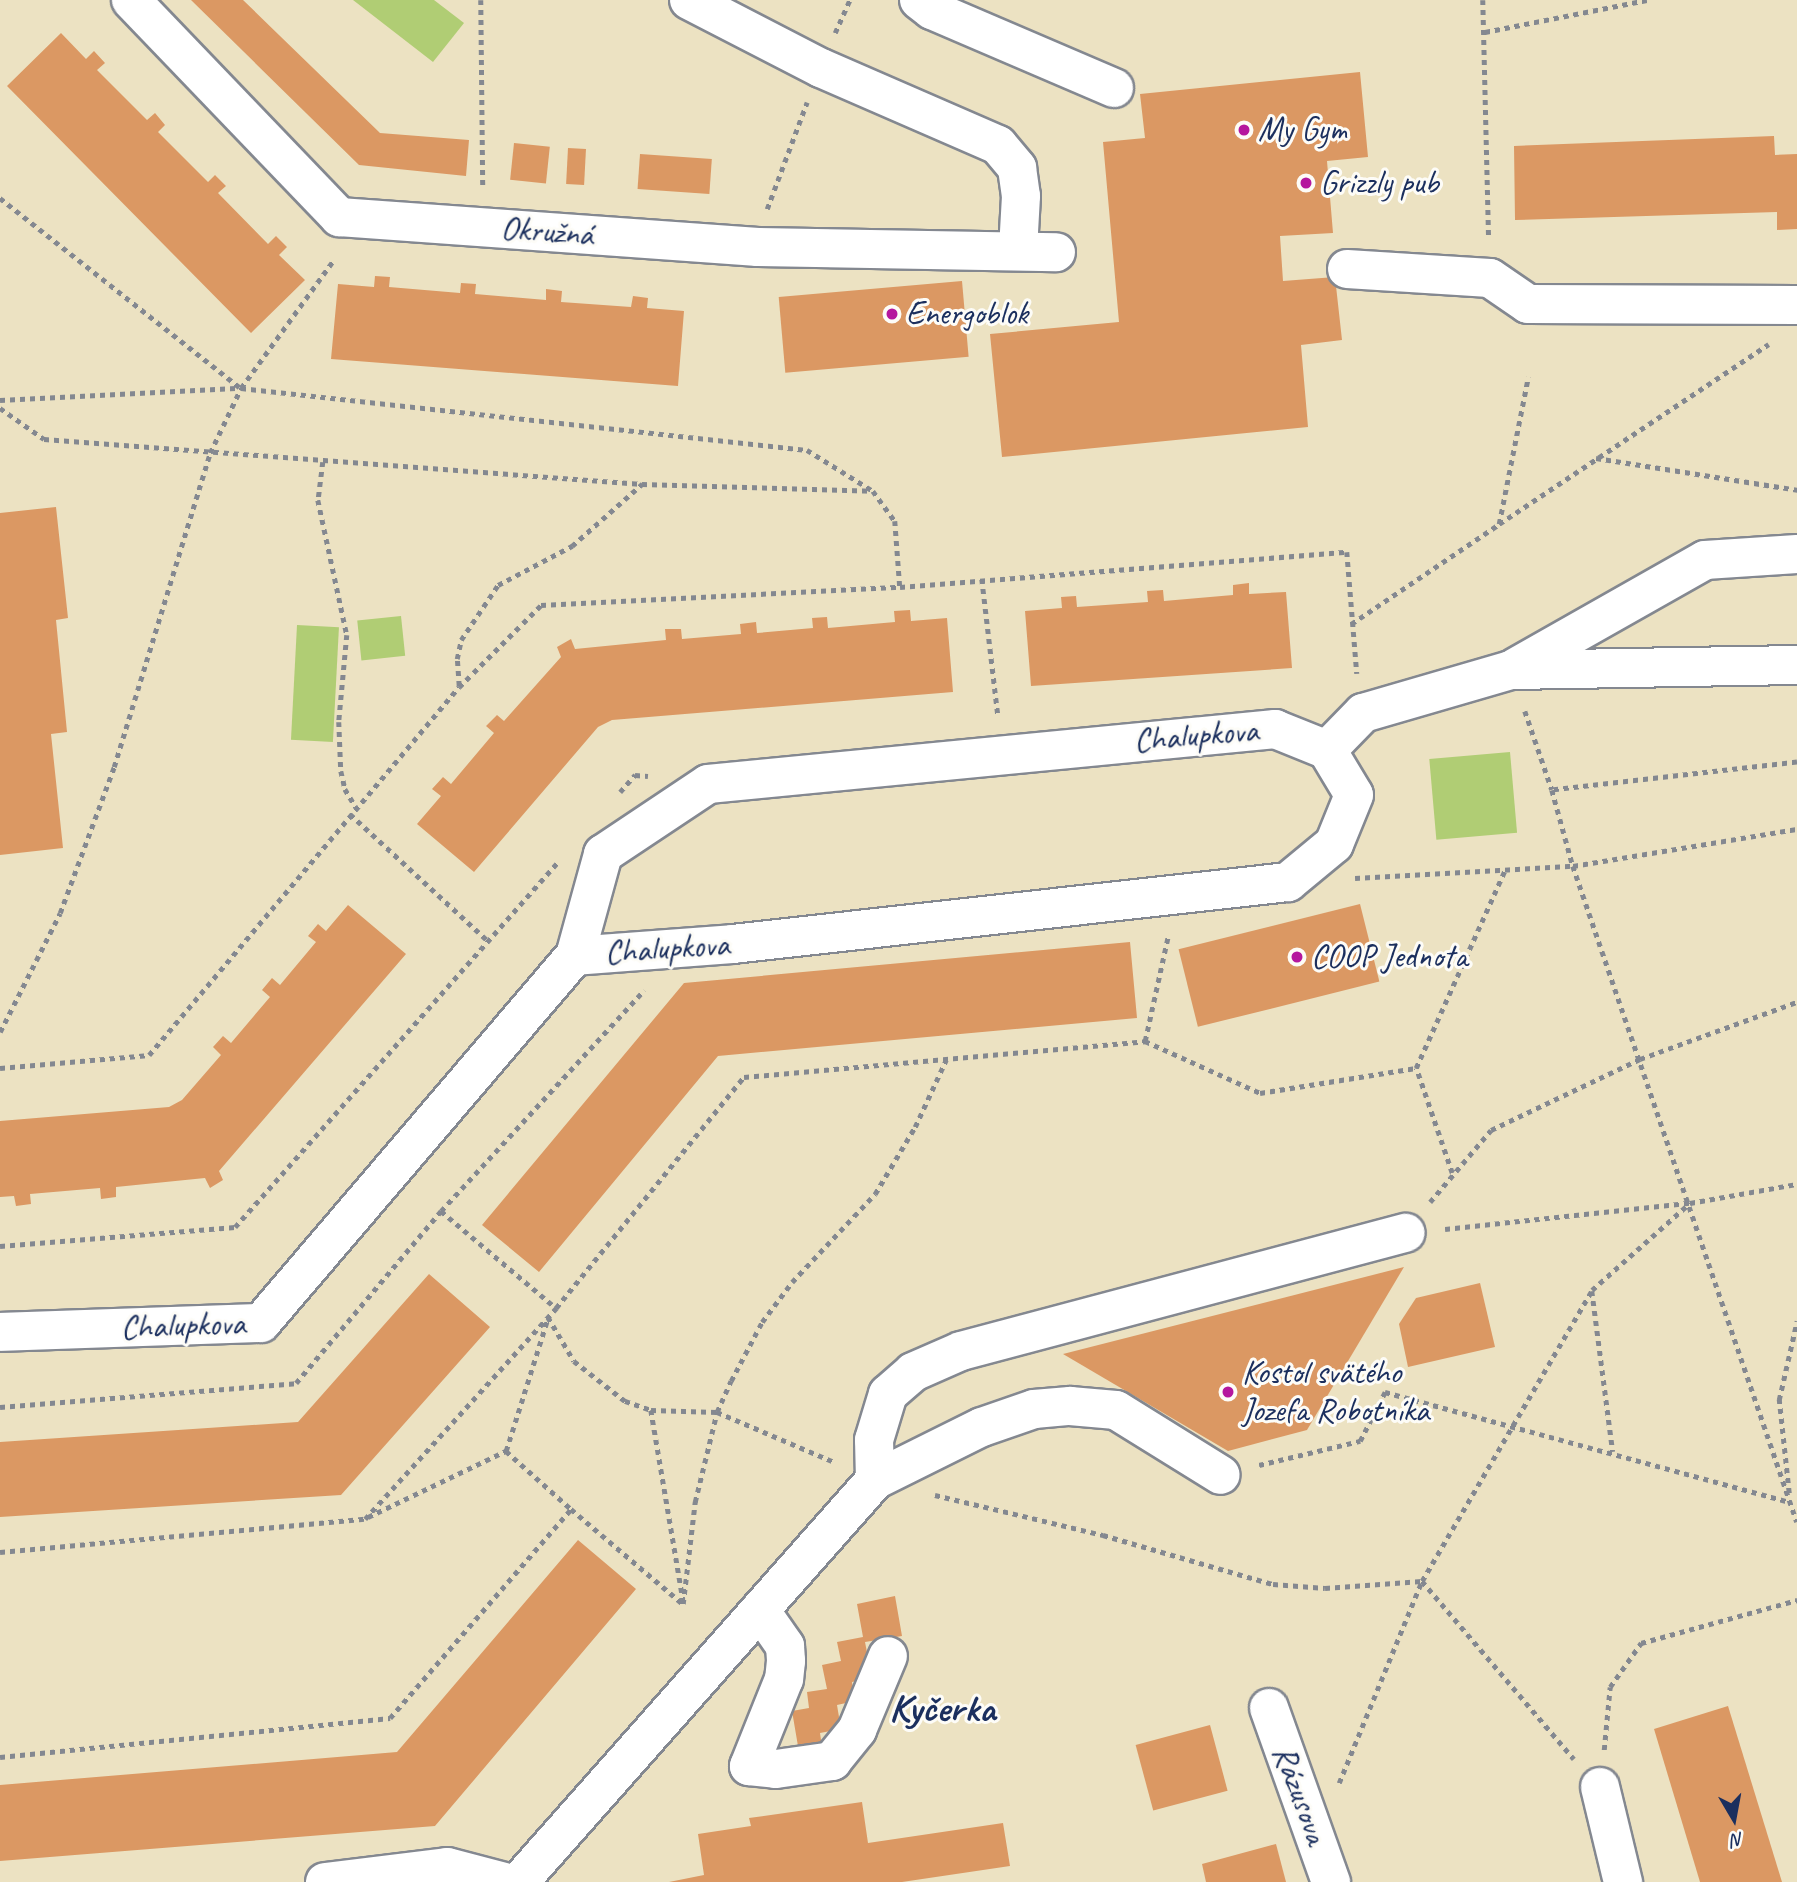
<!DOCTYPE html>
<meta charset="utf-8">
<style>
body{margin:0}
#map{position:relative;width:1797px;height:1882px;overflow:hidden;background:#ece2c2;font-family:Caveat,sans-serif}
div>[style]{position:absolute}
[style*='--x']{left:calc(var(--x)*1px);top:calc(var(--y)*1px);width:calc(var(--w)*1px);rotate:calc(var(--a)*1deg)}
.green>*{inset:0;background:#b0cd74;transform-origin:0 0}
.building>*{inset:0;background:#db9863;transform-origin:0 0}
.path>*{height:4.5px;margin-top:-2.25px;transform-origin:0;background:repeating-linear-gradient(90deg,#848890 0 5px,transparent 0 10px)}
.roads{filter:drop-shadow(2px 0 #848890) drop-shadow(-2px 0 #848890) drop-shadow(0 2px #848890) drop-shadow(0 -2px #848890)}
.minor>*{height:38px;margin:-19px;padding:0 19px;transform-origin:19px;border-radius:19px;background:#fff}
.dots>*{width:19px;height:19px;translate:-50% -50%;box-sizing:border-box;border:4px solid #fdfcf7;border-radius:50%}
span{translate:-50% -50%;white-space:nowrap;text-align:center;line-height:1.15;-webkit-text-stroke:6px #fdfcf7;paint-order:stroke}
.poi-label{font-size:33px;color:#1b2f5e}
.left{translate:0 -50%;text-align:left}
.street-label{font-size:33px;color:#1b2f5e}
.district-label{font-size:40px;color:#1b2f5e;font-weight:700}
.north{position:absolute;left:1699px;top:1784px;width:70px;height:70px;-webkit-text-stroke:5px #fdfcf7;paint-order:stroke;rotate:170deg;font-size:19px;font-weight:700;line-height:28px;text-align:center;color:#1b2f5e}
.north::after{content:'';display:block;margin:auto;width:24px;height:32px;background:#1b2f5e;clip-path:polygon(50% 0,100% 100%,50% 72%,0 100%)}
</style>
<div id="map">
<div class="green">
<div style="clip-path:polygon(353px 0,434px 0,464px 23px,433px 62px)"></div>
<div style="left:401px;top:616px;width:40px;height:44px;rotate:84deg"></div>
<div style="left:297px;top:625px;width:42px;height:115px;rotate:3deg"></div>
<div style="left:1510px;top:752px;width:81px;height:81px;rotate:85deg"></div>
</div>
<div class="building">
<div style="clip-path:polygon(191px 0,243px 0,380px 133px,469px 140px,466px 176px,359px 165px)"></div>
<div style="clip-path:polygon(61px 33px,86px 59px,94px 51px,105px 63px,97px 70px,147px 120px,155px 113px,165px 125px,158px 132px,208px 182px,215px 175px,226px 186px,218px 193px,268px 244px,276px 236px,287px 247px,279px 255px,305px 280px,251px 333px,7px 86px)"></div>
<div style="clip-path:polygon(1360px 72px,1368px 157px,1327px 161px,1333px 233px,1280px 236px,1283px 281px,1335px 277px,1342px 340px,1301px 345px,1308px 427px,1002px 457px,990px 334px,1119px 322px,1103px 142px,1145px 138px,1140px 94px)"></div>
<div style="clip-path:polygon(1774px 136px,1775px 155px,1797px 154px,1797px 229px,1777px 230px,1777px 212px,1515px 220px,1514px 146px)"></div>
<div style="left:514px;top:143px;width:36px;height:37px;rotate:6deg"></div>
<div style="left:568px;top:148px;width:18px;height:36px;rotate:3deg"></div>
<div style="left:640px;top:154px;width:72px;height:35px;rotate:4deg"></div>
<div style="clip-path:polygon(375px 276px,390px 277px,389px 287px,460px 293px,461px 283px,476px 284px,475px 294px,546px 300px,546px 289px,562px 291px,561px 302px,631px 307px,633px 296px,648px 298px,647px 308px,684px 311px,678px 386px,331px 359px,338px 284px,374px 287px)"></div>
<div style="left:962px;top:281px;width:76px;height:184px;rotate:85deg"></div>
<div style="clip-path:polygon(56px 507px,68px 618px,56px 620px,67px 732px,51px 734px,63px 848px,0 855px,0 513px)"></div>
<div style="clip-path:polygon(1249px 583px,1249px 594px,1286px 592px,1292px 668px,1031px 686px,1025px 611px,1062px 608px,1061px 597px,1076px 596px,1077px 607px,1148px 602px,1147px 591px,1163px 590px,1164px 601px,1233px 595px,1233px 585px)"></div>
<div style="clip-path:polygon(910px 610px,911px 621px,947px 618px,953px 692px,612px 720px,598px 727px,474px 872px,417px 824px,441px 796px,432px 789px,443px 777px,451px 784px,494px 733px,486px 726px,497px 715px,504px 721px,561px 657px,557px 647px,571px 639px,575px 649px,666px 640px,665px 629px,681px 629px,682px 639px,741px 634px,740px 624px,756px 622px,757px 633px,813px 628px,812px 618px,827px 617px,828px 628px,895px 622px,894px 611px)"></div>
<div style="left:1360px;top:904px;width:80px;height:187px;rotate:76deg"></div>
<div style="clip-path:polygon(348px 905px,406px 954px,219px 1171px,223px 1180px,210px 1188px,205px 1178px,116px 1187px,116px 1197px,101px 1199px,100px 1188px,30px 1194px,31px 1204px,16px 1206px,14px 1196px,0 1197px,0 1121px,169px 1107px,182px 1100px,221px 1055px,213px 1047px,223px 1036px,231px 1043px,270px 997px,262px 990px,272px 978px,280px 985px,316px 942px,308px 936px,318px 924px,326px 931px)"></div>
<div style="clip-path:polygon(1130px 942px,1137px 1018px,718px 1056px,539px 1272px,482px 1225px,684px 983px)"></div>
<div style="clip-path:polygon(1404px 1267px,1307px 1430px,1228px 1451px,1063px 1354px)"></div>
<div style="clip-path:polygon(429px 1274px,490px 1327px,341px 1495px,0 1517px,0 1442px,298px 1422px)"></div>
<div style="clip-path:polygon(1480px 1283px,1495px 1347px,1408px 1367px,1399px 1324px,1416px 1298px)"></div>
<div style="clip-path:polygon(578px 1540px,636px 1589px,435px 1826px,0 1861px,0 1785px,397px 1752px)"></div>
<div style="clip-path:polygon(895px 1596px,902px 1636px,865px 1642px,872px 1678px,852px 1682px,855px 1701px,837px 1705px,841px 1729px,820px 1733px,822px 1747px,799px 1752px,792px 1711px,809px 1708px,807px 1692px,827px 1689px,822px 1665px,841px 1661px,837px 1642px,863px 1637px,857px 1604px)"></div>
<div style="clip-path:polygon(1728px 1706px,1782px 1882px,1700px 1882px,1654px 1729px)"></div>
<div style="left:1210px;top:1725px;width:68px;height:77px;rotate:75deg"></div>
<div style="clip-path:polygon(862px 1802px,868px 1843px,1003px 1823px,1010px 1866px,902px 1882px,669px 1882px,704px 1875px,698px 1834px,751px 1826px,749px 1818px)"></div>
<div style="clip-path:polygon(1276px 1844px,1286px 1882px,1206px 1882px,1202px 1864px)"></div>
</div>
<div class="path">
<div style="--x:481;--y:0;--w:188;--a:89.4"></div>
<div style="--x:1483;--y:0;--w:239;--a:88.6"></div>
<div style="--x:1485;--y:32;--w:165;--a:-11.2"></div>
<div style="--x:835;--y:33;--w:36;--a:-66"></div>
<div style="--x:0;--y:198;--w:307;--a:38.3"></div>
<div style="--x:241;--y:388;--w:157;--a:-54.1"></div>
<div style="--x:767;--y:209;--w:114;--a:-69.5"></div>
<div style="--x:0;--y:400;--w:241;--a:-2.9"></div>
<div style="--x:241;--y:388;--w:569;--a:6.25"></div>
<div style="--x:807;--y:450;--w:78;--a:31.8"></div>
<div style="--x:873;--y:491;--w:37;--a:54"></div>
<div style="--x:895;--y:521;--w:66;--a:85.7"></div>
<div style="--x:0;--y:408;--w:54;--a:35.2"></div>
<div style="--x:44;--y:439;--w:600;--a:4.3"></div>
<div style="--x:642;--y:484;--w:230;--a:1.7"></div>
<div style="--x:1596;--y:458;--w:204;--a:9"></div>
<div style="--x:323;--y:462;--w:38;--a:97"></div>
<div style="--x:318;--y:500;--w:138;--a:77.9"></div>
<div style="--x:347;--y:635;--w:87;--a:95.3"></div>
<div style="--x:339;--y:722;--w:49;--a:87.7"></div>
<div style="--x:341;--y:771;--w:18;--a:77"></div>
<div style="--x:345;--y:789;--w:21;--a:59"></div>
<div style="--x:1499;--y:524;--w:324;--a:-33.7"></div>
<div style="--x:982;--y:579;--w:138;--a:83.3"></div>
<div style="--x:1351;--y:624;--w:179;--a:-34"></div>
<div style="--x:1499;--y:524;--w:150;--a:-78.8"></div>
<div style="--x:459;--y:686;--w:27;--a:-94"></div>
<div style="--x:457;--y:659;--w:19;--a:-78"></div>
<div style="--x:461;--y:640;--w:66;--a:-56.1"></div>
<div style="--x:498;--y:585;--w:84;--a:-27.8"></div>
<div style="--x:572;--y:546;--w:94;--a:-41.5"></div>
<div style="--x:1525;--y:711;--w:83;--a:71.1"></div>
<div style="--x:1797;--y:762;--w:247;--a:173.5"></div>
<div style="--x:1552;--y:790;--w:79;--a:74.6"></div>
<div style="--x:1573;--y:866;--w:693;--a:71.15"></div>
<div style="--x:620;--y:792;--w:23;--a:-49"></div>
<div style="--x:635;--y:775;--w:13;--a:4"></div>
<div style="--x:350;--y:814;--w:188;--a:42.6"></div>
<div style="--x:1355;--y:878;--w:218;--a:-3.2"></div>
<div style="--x:1573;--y:866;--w:227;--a:-9.4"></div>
<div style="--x:0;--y:1032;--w:133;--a:-63.2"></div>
<div style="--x:60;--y:913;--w:156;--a:-69.7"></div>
<div style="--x:114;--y:767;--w:328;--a:-73"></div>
<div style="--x:210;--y:453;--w:72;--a:-64.5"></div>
<div style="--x:1145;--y:1041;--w:126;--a:24.3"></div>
<div style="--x:1260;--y:1093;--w:158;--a:-9.1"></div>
<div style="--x:0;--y:1068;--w:150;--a:-5"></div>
<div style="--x:149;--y:1055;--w:481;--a:-49.9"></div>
<div style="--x:459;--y:687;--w:116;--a:-45"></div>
<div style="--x:541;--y:605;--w:359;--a:-2.9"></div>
<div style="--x:900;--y:587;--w:448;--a:-4.5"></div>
<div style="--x:1347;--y:552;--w:122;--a:85.3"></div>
<div style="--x:1452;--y:1173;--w:111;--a:-108.9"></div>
<div style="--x:1416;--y:1068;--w:217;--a:-65.8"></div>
<div style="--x:1430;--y:1202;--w:94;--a:-49.7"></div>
<div style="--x:1491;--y:1130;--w:165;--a:-25.5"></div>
<div style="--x:1640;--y:1059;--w:167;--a:-20"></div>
<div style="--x:441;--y:1211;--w:150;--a:40.1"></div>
<div style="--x:1445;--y:1229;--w:246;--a:-6.1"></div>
<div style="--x:0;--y:1246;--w:236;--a:-4.6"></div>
<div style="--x:235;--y:1227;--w:487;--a:-48.5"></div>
<div style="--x:1592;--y:1291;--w:162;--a:82.6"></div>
<div style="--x:548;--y:1317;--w:51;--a:59.4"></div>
<div style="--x:574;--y:1361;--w:65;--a:38.1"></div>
<div style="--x:625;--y:1401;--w:28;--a:19"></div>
<div style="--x:651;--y:1410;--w:192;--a:80.4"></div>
<div style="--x:0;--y:1407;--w:297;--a:-4.6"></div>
<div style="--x:296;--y:1383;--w:225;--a:-49.9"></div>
<div style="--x:441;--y:1211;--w:300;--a:-47.4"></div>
<div style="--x:651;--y:1410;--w:66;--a:1.7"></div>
<div style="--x:717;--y:1412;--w:127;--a:23.1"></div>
<div style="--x:506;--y:1451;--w:87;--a:41.7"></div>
<div style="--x:1259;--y:1465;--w:104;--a:-13.4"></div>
<div style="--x:1360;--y:1441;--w:55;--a:-63"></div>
<div style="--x:1385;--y:1392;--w:420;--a:15.2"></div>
<div style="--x:1789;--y:1493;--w:94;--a:-96.1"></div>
<div style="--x:1779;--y:1400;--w:81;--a:-77.2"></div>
<div style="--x:935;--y:1495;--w:173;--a:13.4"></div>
<div style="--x:1103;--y:1535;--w:177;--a:16.1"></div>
<div style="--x:1273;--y:1584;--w:52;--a:4.4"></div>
<div style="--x:1325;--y:1588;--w:97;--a:-4.1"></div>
<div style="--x:1422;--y:1581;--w:234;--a:49.5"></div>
<div style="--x:368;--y:1517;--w:153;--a:-25.6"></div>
<div style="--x:506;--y:1451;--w:136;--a:-72.5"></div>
<div style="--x:0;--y:1552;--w:366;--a:-5.2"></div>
<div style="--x:365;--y:1519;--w:285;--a:-47.8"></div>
<div style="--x:556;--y:1308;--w:298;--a:-50.9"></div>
<div style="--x:744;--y:1077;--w:403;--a:-5.1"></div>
<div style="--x:1145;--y:1041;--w:107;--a:-77.6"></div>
<div style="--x:1604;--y:1750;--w:63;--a:-84.6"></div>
<div style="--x:1610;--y:1687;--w:54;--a:-54.8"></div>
<div style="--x:1641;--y:1643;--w:162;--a:-15.4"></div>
<div style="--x:0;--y:1757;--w:392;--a:-5.7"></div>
<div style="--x:390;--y:1718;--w:276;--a:-49.1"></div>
<div style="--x:571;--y:1509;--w:147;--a:40.3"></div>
<div style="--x:683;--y:1604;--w:103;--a:-83.3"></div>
<div style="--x:695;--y:1502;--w:93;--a:-76.3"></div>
<div style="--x:717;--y:1412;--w:34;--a:-66"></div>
<div style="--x:731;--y:1381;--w:67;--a:-62.3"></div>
<div style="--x:762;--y:1322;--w:50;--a:-53.1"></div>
<div style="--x:792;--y:1282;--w:121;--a:-46.7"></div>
<div style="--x:875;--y:1194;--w:78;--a:-59.2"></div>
<div style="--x:915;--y:1127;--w:74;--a:-65.2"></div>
<div style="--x:1339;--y:1783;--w:218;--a:-67.7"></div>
<div style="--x:1422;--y:1581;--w:337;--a:-59.7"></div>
<div style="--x:1592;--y:1290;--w:131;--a:-41.6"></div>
<div style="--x:1690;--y:1203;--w:109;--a:-10.1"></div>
</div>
<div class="roads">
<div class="minor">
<div style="--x:131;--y:0;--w:301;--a:46.2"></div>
<div style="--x:339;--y:217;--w:420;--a:4.1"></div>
<div style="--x:758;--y:247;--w:298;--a:1"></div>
<div style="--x:689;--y:0;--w:148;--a:27.3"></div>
<div style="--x:821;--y:68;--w:193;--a:23.5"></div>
<div style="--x:998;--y:145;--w:30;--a:50"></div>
<div style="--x:1017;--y:168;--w:28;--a:82"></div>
<div style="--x:1021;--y:196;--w:54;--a:93.2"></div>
<div style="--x:919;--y:0;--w:16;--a:38"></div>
<div style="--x:932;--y:10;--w:198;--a:23.2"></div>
<div style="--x:1347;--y:269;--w:143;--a:3.6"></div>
<div style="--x:1490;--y:278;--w:46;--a:34.4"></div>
<div style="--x:1528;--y:304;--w:269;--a:0.2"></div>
<div style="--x:1516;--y:667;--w:217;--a:-29.5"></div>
<div style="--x:1705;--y:560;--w:92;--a:-3.7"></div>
<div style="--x:1327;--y:750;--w:52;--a:-45.8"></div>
<div style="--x:1363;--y:713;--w:154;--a:-16.2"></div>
<div style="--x:1511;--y:670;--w:286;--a:-1"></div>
<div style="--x:0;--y:1332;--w:261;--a:-2"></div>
<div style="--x:261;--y:1323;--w:483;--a:-49.5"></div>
<div style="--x:575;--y:956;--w:106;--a:-74.6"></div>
<div style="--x:603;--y:854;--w:126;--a:-33.7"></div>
<div style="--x:708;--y:784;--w:570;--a:-5.54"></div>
<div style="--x:1275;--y:729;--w:56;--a:22"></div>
<div style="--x:1327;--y:750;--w:52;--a:59"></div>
<div style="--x:1354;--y:795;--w:53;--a:112.2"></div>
<div style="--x:1334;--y:844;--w:60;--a:140.4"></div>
<div style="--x:1288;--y:882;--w:558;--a:173.63"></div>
<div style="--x:733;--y:944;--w:158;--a:175.7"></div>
<div style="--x:875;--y:1480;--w:40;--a:-91.4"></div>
<div style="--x:874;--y:1440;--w:48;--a:-73.1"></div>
<div style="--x:888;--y:1394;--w:33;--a:-41"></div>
<div style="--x:913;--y:1372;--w:52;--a:-23.6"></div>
<div style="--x:961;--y:1351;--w:460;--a:-14.9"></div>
<div style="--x:760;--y:1610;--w:44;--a:55.2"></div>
<div style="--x:785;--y:1646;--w:15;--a:86"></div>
<div style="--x:786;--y:1661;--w:18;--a:96"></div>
<div style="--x:784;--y:1679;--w:94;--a:111.9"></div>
<div style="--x:749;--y:1766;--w:27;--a:6"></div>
<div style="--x:776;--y:1769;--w:57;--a:-8.1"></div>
<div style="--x:832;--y:1761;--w:40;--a:-51"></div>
<div style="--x:857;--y:1730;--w:80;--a:-67.3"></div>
<div style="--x:1269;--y:1708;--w:185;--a:70.4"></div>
<div style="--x:1600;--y:1787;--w:98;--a:76.4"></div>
<div style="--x:325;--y:1882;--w:123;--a:-7"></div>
<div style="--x:447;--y:1867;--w:59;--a:14.7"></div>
<div style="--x:519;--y:1882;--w:537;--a:-48.47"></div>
<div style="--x:875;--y:1480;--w:119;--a:-26.4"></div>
<div style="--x:982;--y:1427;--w:55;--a:-19.1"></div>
<div style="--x:1034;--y:1409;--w:36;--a:-5"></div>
<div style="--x:1070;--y:1406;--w:46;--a:5"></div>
<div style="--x:1116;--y:1410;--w:123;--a:31.8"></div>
</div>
</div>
<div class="dots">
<div style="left:1244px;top:130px;background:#b5179e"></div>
<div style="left:1306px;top:183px;background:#b5179e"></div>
<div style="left:892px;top:314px;background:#b5179e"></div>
<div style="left:1297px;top:957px;background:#b5179e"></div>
<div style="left:1228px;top:1392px;background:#b5179e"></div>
</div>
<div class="poi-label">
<span class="left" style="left:1258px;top:130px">My Gym</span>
<span class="left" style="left:1320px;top:183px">Grizzly pub</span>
<span class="left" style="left:906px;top:314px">Energoblok</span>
<span class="left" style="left:1311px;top:957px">COOP Jednota</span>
<span class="left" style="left:1242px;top:1392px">Kostol svätého<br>Jozefa Robotníka</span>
</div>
<div class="street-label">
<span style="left:547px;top:232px;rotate:4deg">Okružná</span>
<span style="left:1196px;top:736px;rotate:-5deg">Chalupkova</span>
<span style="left:667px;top:949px;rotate:-4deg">Chalupkova</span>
<span style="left:183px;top:1326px;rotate:-2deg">Chalupkova</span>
<span style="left:1300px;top:1795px;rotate:70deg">Rázusova</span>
</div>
<div class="district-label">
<span style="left:942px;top:1708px">Kyčerka</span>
</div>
<div class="north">N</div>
</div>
